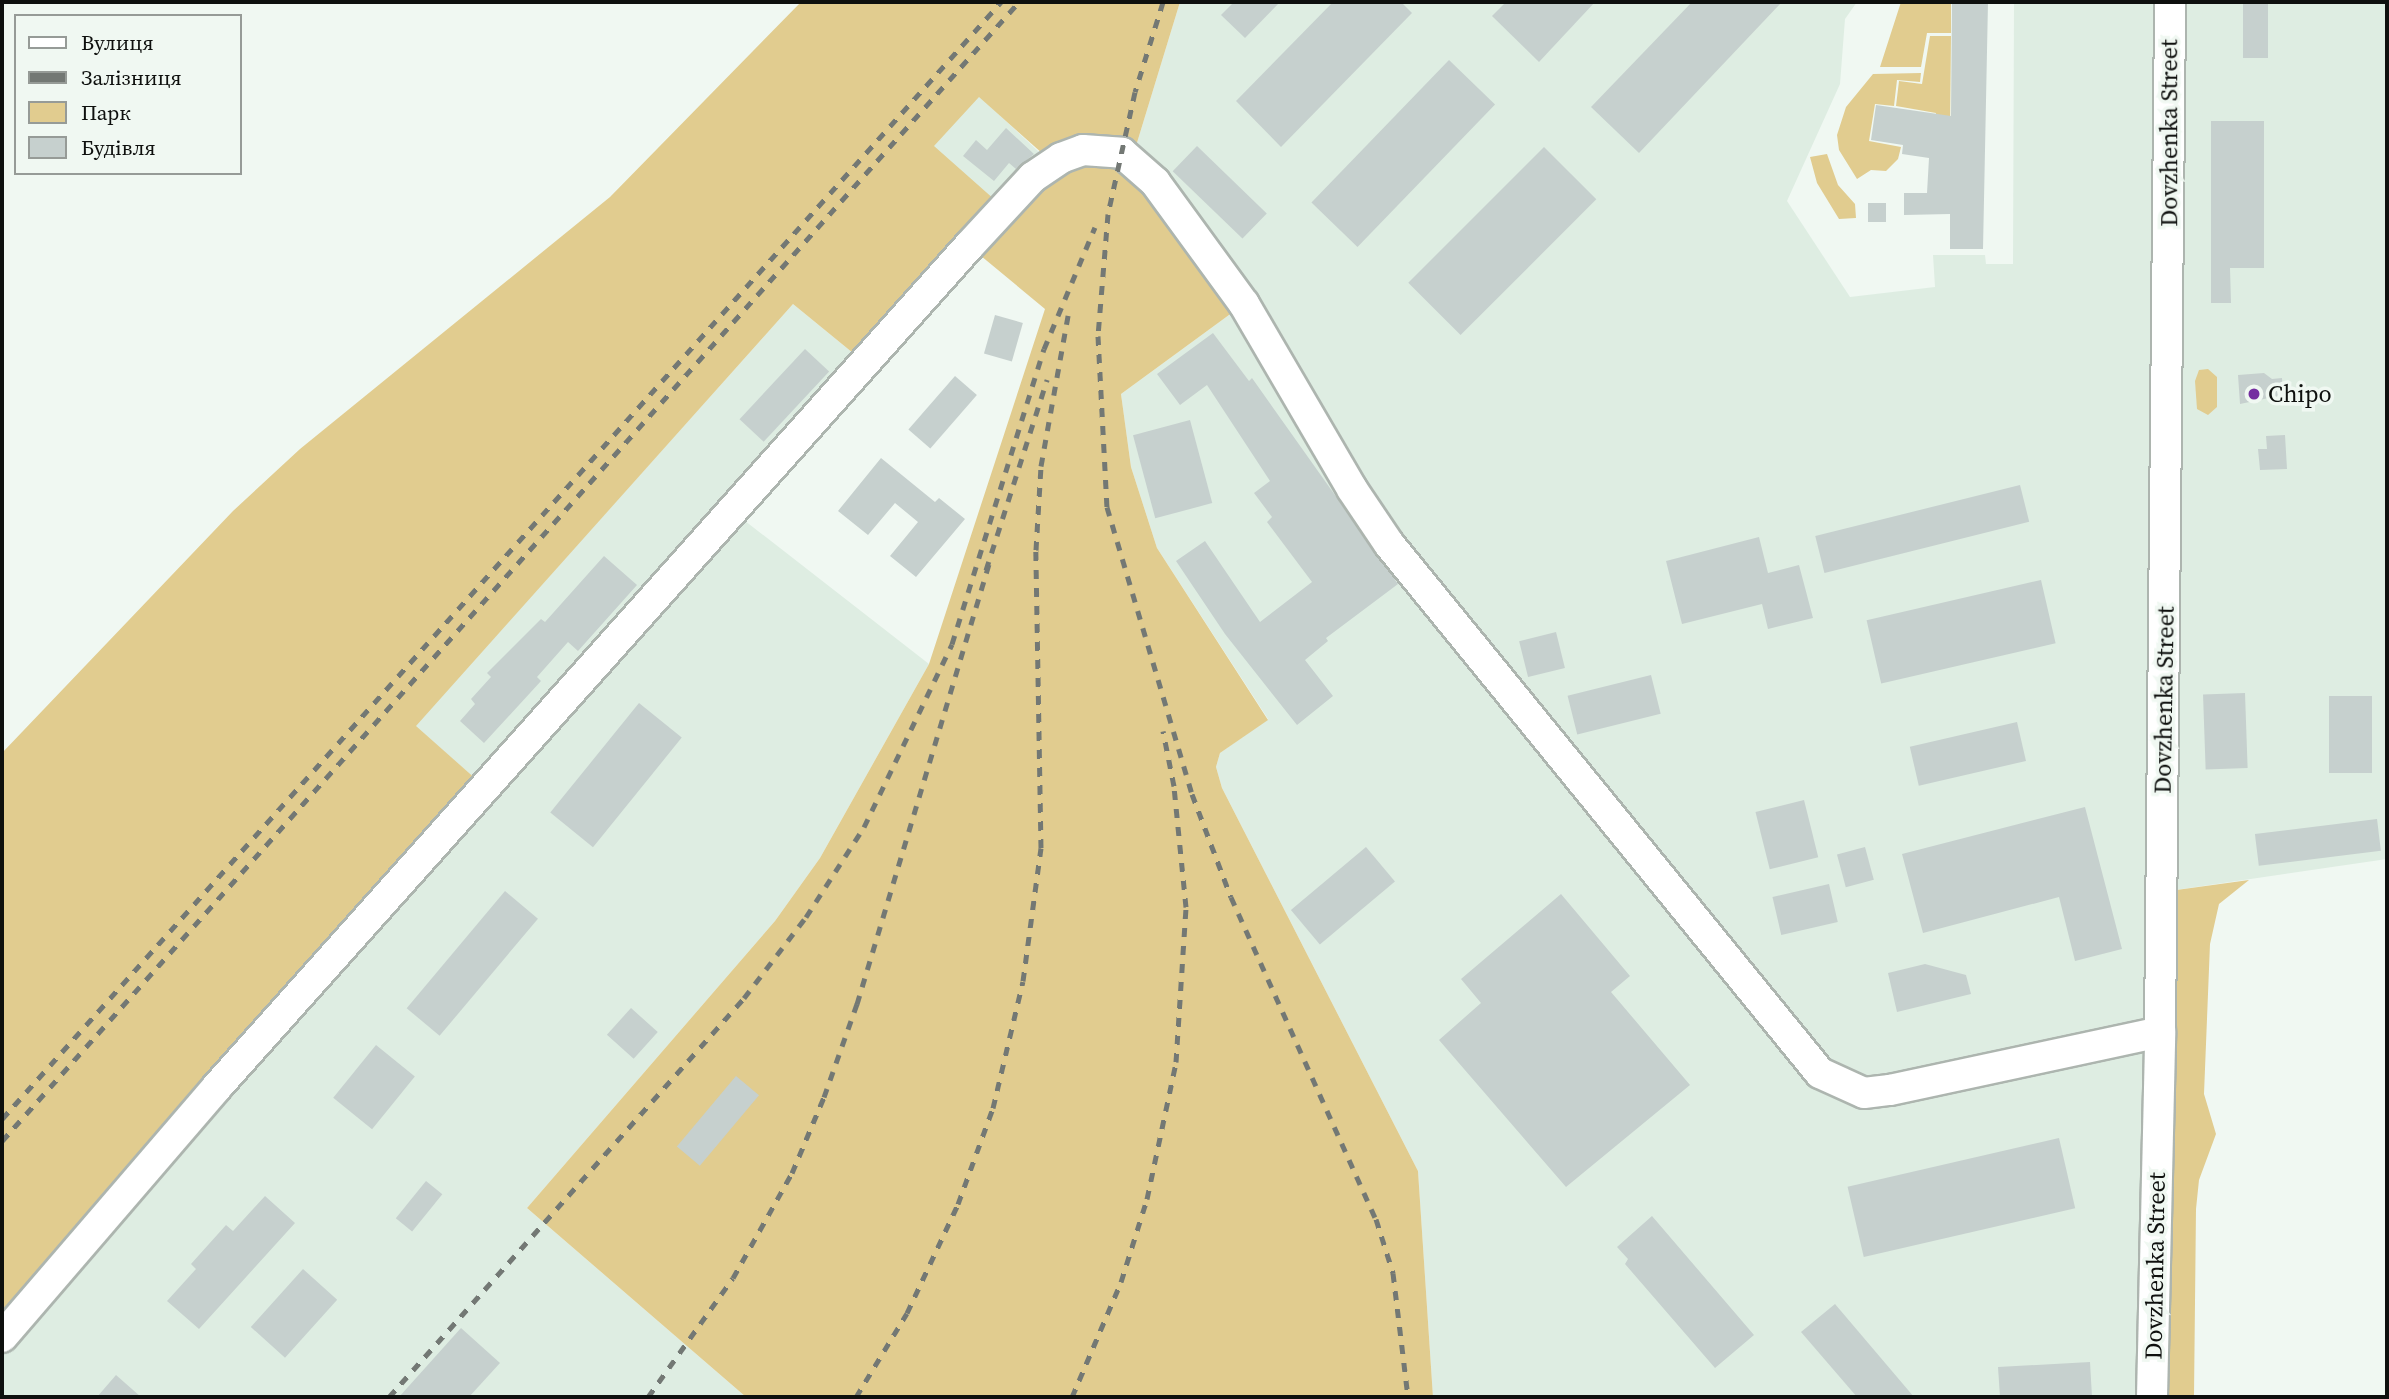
<!DOCTYPE html>
<meta charset="utf-8">
<style>
body{margin:0}
#map{position:relative;width:2389px;height:1399px;overflow:hidden;background:#f0f8f2;font-family:"Source Serif 4",serif}
div>[style]{position:absolute}
[style*='--x']{left:calc(var(--x)*1px);top:calc(var(--y)*1px);width:calc(var(--w)*1px);rotate:calc(var(--a)*1deg)}
.built>*{inset:0;background:#deede2;transform-origin:0 0}
.green>*{inset:0;background:#e1cc8f}
.building>*{inset:0;background:#c6d0ce;transform-origin:0 0}
.roads{filter:drop-shadow(2px 0 #adb5af) drop-shadow(-2px 0 #adb5af) drop-shadow(0 2px #adb5af) drop-shadow(0 -2px #adb5af)}
.secondary>*{height:30px;margin:-15px;padding:0 15px;transform-origin:15px;border-radius:15px;background:#fff}
.rail>*{height:5px;margin-top:-2.5px;transform-origin:0;background:repeating-linear-gradient(90deg,#737874 0 9px,transparent 0 18px)}
.dots>*{width:19px;height:19px;translate:-50% -50%;box-sizing:border-box;border:4px solid #f0f8f2;border-radius:50%}
span{translate:-50% -50%;white-space:nowrap;text-align:center;line-height:1.15;-webkit-text-stroke:7px #f0f8f2;paint-order:stroke}
.street-label{font-size:24px;color:#0e100e}
.poi-label{font-size:24px;color:#0e100e}
.left{translate:0 -50%;text-align:left}
.frame{position:absolute;inset:0;border:4px solid #0e100e;pointer-events:none}
.legend{position:absolute;left:14px;top:14px;width:228px;height:161px;box-sizing:border-box;background:#f0f8f2;border:2px solid #969b97;margin:0;padding:9px 12px;list-style:none;font-size:21px;color:#0e100e}
.legend li{display:flex;align-items:center;gap:14px;height:35px}
.legend b{width:35px;border:2px solid #969b97}
</style>
<div id="map">
<div class="built">
<div style="clip-path:polygon(1180px 2px,1857px 2px,1845px 19px,1840px 84px,1787px 201px,1850px 297px,1935px 287px,1933px 255px,1985px 255px,1986px 264px,2013px 264px,2014px 2px,2387px 2px,2387px 859px,2162px 892px,2152px 1397px,1433px 1397px,1418px 1171px,1222px 788px,1216px 767px,1220px 753px,1268px 719px,1157px 548px,1131px 467px,1121px 394px,1244px 304px,1132px 159px)"></div>
<div style="left:979px;top:96px;width:99px;height:68px;rotate:43deg"></div>
<div style="clip-path:polygon(793px 304px,864px 362px,731px 510px,929px 664px,820px 858px,775px 921px,527px 1208px,746px 1397px,2px 1397px,2px 1337px,486px 788px,415px 726px)"></div>
</div>
<div class="green">
<div style="clip-path:polygon(evenodd,801px 2px,1180px 2px,1132px 159px,1244px 304px,1121px 394px,1131px 467px,1157px 548px,1268px 720px,1220px 753px,1216px 767px,1222px 788px,1418px 1171px,1433px 1397px,746px 1397px,527px 1208px,775px 921px,820px 858px,929px 664px,1045px 309px,969px 246px,864px 362px,793px 304px,416px 726px,486px 788px,2px 1337px,2px 753px,233px 511px,300px 449px,610px 197px,801px 2px,979px 97px,1052px 162px,1004px 208px,934px 146px,979px 97px)"></div>
<div style="clip-path:polygon(1901px 2px,1951px 2px,1951px 33px,1927px 33px,1921px 67px,1880px 67px)"></div>
<div style="clip-path:polygon(1930px 36px,1951px 36px,1950px 131px,1934px 129px,1936px 113px,1896px 106px,1899px 81px,1922px 84px)"></div>
<div style="clip-path:polygon(1921px 73px,1920px 82px,1897px 80px,1894px 106px,1875px 104px,1869px 141px,1901px 147px,1898px 159px,1886px 171px,1871px 170px,1857px 179px,1839px 150px,1837px 135px,1846px 107px,1873px 74px)"></div>
<div style="clip-path:polygon(1827px 154px,1838px 185px,1855px 204px,1856px 218px,1839px 219px,1817px 183px,1810px 157px)"></div>
<div style="clip-path:polygon(2208px 369px,2217px 377px,2217px 407px,2208px 415px,2197px 409px,2195px 381px,2199px 370px)"></div>
<div style="clip-path:polygon(2249px 880px,2219px 904px,2210px 944px,2204px 1094px,2216px 1134px,2199px 1180px,2196px 1209px,2194px 1397px,2152px 1397px,2162px 892px)"></div>
</div>
<div class="building">
<div style="clip-path:polygon(1234px 2px,1280px 2px,1245px 38px,1221px 15px)"></div>
<div style="clip-path:polygon(1333px 2px,1401px 2px,1412px 13px,1281px 147px,1236px 101px)"></div>
<div style="clip-path:polygon(1506px 2px,1595px 2px,1539px 62px,1492px 16px)"></div>
<div style="clip-path:polygon(1692px 2px,1782px 2px,1639px 153px,1591px 107px)"></div>
<div style="clip-path:polygon(1952px 2px,1988px 2px,1983px 249px,1950px 249px,1950px 214px,1904px 215px,1904px 193px,1927px 193px,1929px 158px,1902px 154px,1903px 145px,1871px 140px,1876px 105px,1951px 116px)"></div>
<div style="left:2243px;top:2px;width:25px;height:56px"></div>
<div style="left:1449px;top:60px;width:64px;height:198px;rotate:44deg"></div>
<div style="clip-path:polygon(2211px 121px,2264px 121px,2264px 268px,2230px 268px,2231px 303px,2211px 303px)"></div>
<div style="clip-path:polygon(1006px 128px,1034px 154px,1016px 169px,1009px 163px,994px 181px,963px 156px,976px 140px,987px 150px)"></div>
<div style="left:1197px;top:146px;width:97px;height:35px;rotate:44deg"></div>
<div style="left:1544px;top:147px;width:74px;height:192px;rotate:45deg"></div>
<div style="left:1886px;top:203px;width:19px;height:18px;rotate:90deg"></div>
<div style="left:995px;top:315px;width:29px;height:40px;rotate:16deg"></div>
<div style="clip-path:polygon(1213px 333px,1249px 381px,1252px 378px,1398px 584px,1326px 638px,1328px 641px,1305px 660px,1333px 696px,1297px 725px,1225px 634px,1176px 561px,1205px 541px,1260px 622px,1312px 582px,1267px 522px,1272px 517px,1254px 493px,1270px 481px,1207px 385px,1180px 405px,1157px 374px)"></div>
<div style="left:805px;top:349px;width:33px;height:96px;rotate:43deg"></div>
<div style="clip-path:polygon(2264px 373px,2272px 379px,2282px 378px,2283px 395px,2240px 404px,2238px 375px)"></div>
<div style="left:955px;top:376px;width:29px;height:71px;rotate:41deg"></div>
<div style="left:1190px;top:420px;width:86px;height:59px;rotate:75deg"></div>
<div style="clip-path:polygon(2285px 435px,2287px 469px,2260px 470px,2258px 449px,2267px 449px,2266px 436px)"></div>
<div style="clip-path:polygon(881px 458px,935px 502px,939px 498px,965px 519px,916px 577px,890px 556px,918px 522px,895px 503px,868px 535px,838px 511px)"></div>
<div style="left:2020px;top:485px;width:38px;height:211px;rotate:76deg"></div>
<div style="clip-path:polygon(1759px 537px,1768px 573px,1799px 565px,1813px 618px,1768px 629px,1762px 604px,1682px 624px,1666px 561px)"></div>
<div style="clip-path:polygon(604px 556px,637px 585px,578px 651px,568px 642px,537px 677px,541px 681px,484px 743px,460px 721px,475px 704px,471px 699px,491px 677px,487px 673px,541px 619px,545px 622px)"></div>
<div style="left:2041px;top:580px;width:65px;height:179px;rotate:77deg"></div>
<div style="left:1556px;top:632px;width:37px;height:38px;rotate:76deg"></div>
<div style="left:1651px;top:675px;width:40px;height:86px;rotate:76deg"></div>
<div style="left:2245px;top:693px;width:75px;height:42px;rotate:88deg"></div>
<div style="left:2329px;top:696px;width:43px;height:77px"></div>
<div style="left:639px;top:703px;width:55px;height:141px;rotate:39deg"></div>
<div style="left:2017px;top:722px;width:40px;height:110px;rotate:77deg"></div>
<div style="left:1804px;top:800px;width:59px;height:50px;rotate:76deg"></div>
<div style="clip-path:polygon(2085px 807px,2122px 949px,2075px 961px,2059px 897px,1923px 933px,1902px 854px)"></div>
<div style="left:2377px;top:819px;width:32px;height:123px;rotate:83deg"></div>
<div style="left:1366px;top:847px;width:45px;height:98px;rotate:50deg"></div>
<div style="left:1865px;top:847px;width:34px;height:29px;rotate:75deg"></div>
<div style="left:1829px;top:884px;width:39px;height:58px;rotate:77deg"></div>
<div style="left:505px;top:891px;width:43px;height:153px;rotate:40deg"></div>
<div style="clip-path:polygon(1561px 894px,1630px 976px,1611px 992px,1690px 1085px,1566px 1187px,1439px 1040px,1481px 1003px,1461px 979px)"></div>
<div style="clip-path:polygon(1925px 964px,1966px 975px,1971px 994px,1897px 1012px,1888px 973px)"></div>
<div style="left:631px;top:1008px;width:36px;height:36px;rotate:42deg"></div>
<div style="left:376px;top:1045px;width:50px;height:68px;rotate:39deg"></div>
<div style="left:736px;top:1076px;width:30px;height:92px;rotate:40deg"></div>
<div style="left:2059px;top:1138px;width:72px;height:217px;rotate:77deg"></div>
<div style="left:426px;top:1181px;width:21px;height:48px;rotate:39deg"></div>
<div style="clip-path:polygon(265px 1196px,295px 1223px,199px 1329px,167px 1301px,196px 1269px,191px 1264px,226px 1225px,233px 1231px)"></div>
<div style="clip-path:polygon(1652px 1216px,1754px 1335px,1715px 1368px,1625px 1264px,1628px 1259px,1617px 1247px)"></div>
<div style="left:303px;top:1269px;width:46px;height:78px;rotate:42deg"></div>
<div style="clip-path:polygon(1835px 1304px,1914px 1397px,1857px 1397px,1801px 1332px)"></div>
<div style="clip-path:polygon(461px 1328px,500px 1363px,469px 1397px,399px 1397px)"></div>
<div style="clip-path:polygon(2090px 1362px,2092px 1397px,2000px 1397px,1998px 1367px)"></div>
<div style="clip-path:polygon(116px 1375px,141px 1397px,97px 1397px)"></div>
</div>
<div class="roads">
<div class="secondary">
<div style="--x:2;--y:1337;--w:330;--a:-49.3"></div>
<div style="--x:217;--y:1087;--w:1128;--a:-48.2"></div>
<div style="--x:969;--y:246;--w:94;--a:-47.2"></div>
<div style="--x:1033;--y:177;--w:34;--a:-34"></div>
<div style="--x:1061;--y:158;--w:23;--a:-20"></div>
<div style="--x:1083;--y:150;--w:39;--a:4"></div>
<div style="--x:1122;--y:153;--w:44;--a:41.3"></div>
<div style="--x:1155;--y:182;--w:151;--a:53.9"></div>
<div style="--x:1244;--y:304;--w:214;--a:59.7"></div>
<div style="--x:1352;--y:489;--w:66;--a:56.1"></div>
<div style="--x:1389;--y:544;--w:682;--a:50.83"></div>
<div style="--x:1820;--y:1073;--w:48;--a:24.4"></div>
<div style="--x:1864;--y:1093;--w:26;--a:-7"></div>
<div style="--x:1890;--y:1090;--w:276;--a:-12.1"></div>
<div style="--x:2152;--y:1397;--w:365;--a:-88.7"></div>
<div style="--x:2160;--y:1032;--w:1030;--a:-89.44"></div>
</div>
</div>
<div class="rail">
<div style="--x:1163;--y:2;--w:94;--a:107.3"></div>
<div style="--x:1135;--y:92;--w:125;--a:102.5"></div>
<div style="--x:1108;--y:214;--w:122;--a:94.7"></div>
<div style="--x:1098;--y:336;--w:171;--a:87"></div>
<div style="--x:1107;--y:507;--w:299;--a:73.5"></div>
<div style="--x:1192;--y:794;--w:110;--a:69.3"></div>
<div style="--x:1231;--y:897;--w:353;--a:65.8"></div>
<div style="--x:1376;--y:1219;--w:57;--a:72.5"></div>
<div style="--x:1393;--y:1273;--w:125;--a:83.1"></div>
<div style="--x:986;--y:570;--w:200;--a:-72.2"></div>
<div style="--x:2;--y:1119;--w:1499;--a:-48.19"></div>
<div style="--x:2;--y:1141;--w:1527;--a:-48.24"></div>
<div style="--x:389;--y:1397;--w:534;--a:-48.34"></div>
<div style="--x:744;--y:998;--w:102;--a:-52.6"></div>
<div style="--x:806;--y:917;--w:107;--a:-57.2"></div>
<div style="--x:864;--y:827;--w:203;--a:-64.3"></div>
<div style="--x:952;--y:644;--w:309;--a:-72.7"></div>
<div style="--x:1044;--y:349;--w:132;--a:-67.3"></div>
<div style="--x:648;--y:1397;--w:146;--a:-54.5"></div>
<div style="--x:733;--y:1278;--w:120;--a:-60.7"></div>
<div style="--x:792;--y:1173;--w:82;--a:-67.2"></div>
<div style="--x:824;--y:1097;--w:99;--a:-70.5"></div>
<div style="--x:857;--y:1004;--w:460;--a:-73.3"></div>
<div style="--x:856;--y:1397;--w:98;--a:-58.7"></div>
<div style="--x:907;--y:1313;--w:120;--a:-64.9"></div>
<div style="--x:958;--y:1204;--w:102;--a:-70"></div>
<div style="--x:993;--y:1108;--w:130;--a:-76.7"></div>
<div style="--x:1023;--y:981;--w:134;--a:-82.3"></div>
<div style="--x:1041;--y:848;--w:298;--a:-91"></div>
<div style="--x:1036;--y:550;--w:84;--a:-86.6"></div>
<div style="--x:1041;--y:466;--w:158;--a:-79.8"></div>
<div style="--x:1072;--y:1397;--w:125;--a:-66.9"></div>
<div style="--x:1121;--y:1282;--w:87;--a:-72.6"></div>
<div style="--x:1147;--y:1199;--w:140;--a:-78"></div>
<div style="--x:1176;--y:1062;--w:155;--a:-86.3"></div>
<div style="--x:1186;--y:907;--w:122;--a:-95.7"></div>
<div style="--x:1174;--y:786;--w:56;--a:-101.3"></div>
</div>
<div class="dots">
<div style="left:2254px;top:394px;background:#742da0"></div>
</div>
<div class="street-label">
<span style="left:2169px;top:133px;rotate:-90deg">Dovzhenka Street</span>
<span style="left:2164px;top:700px;rotate:-89deg">Dovzhenka Street</span>
<span style="left:2155px;top:1266px;rotate:-89deg">Dovzhenka Street</span>
</div>
<div class="poi-label">
<span class="left" style="left:2268px;top:394px">Chipo</span>
</div>
<div class="frame"></div>
<ul class="legend">
<li><b style="height:9px;background:#fff"></b>Вулиця</li>
<li><b style="height:9px;background:#737874"></b>Залізниця</li>
<li><b style="height:19px;background:#e1cc8f"></b>Парк</li>
<li><b style="height:19px;background:#c6d0ce"></b>Будівля</li>
</ul>
</div>
